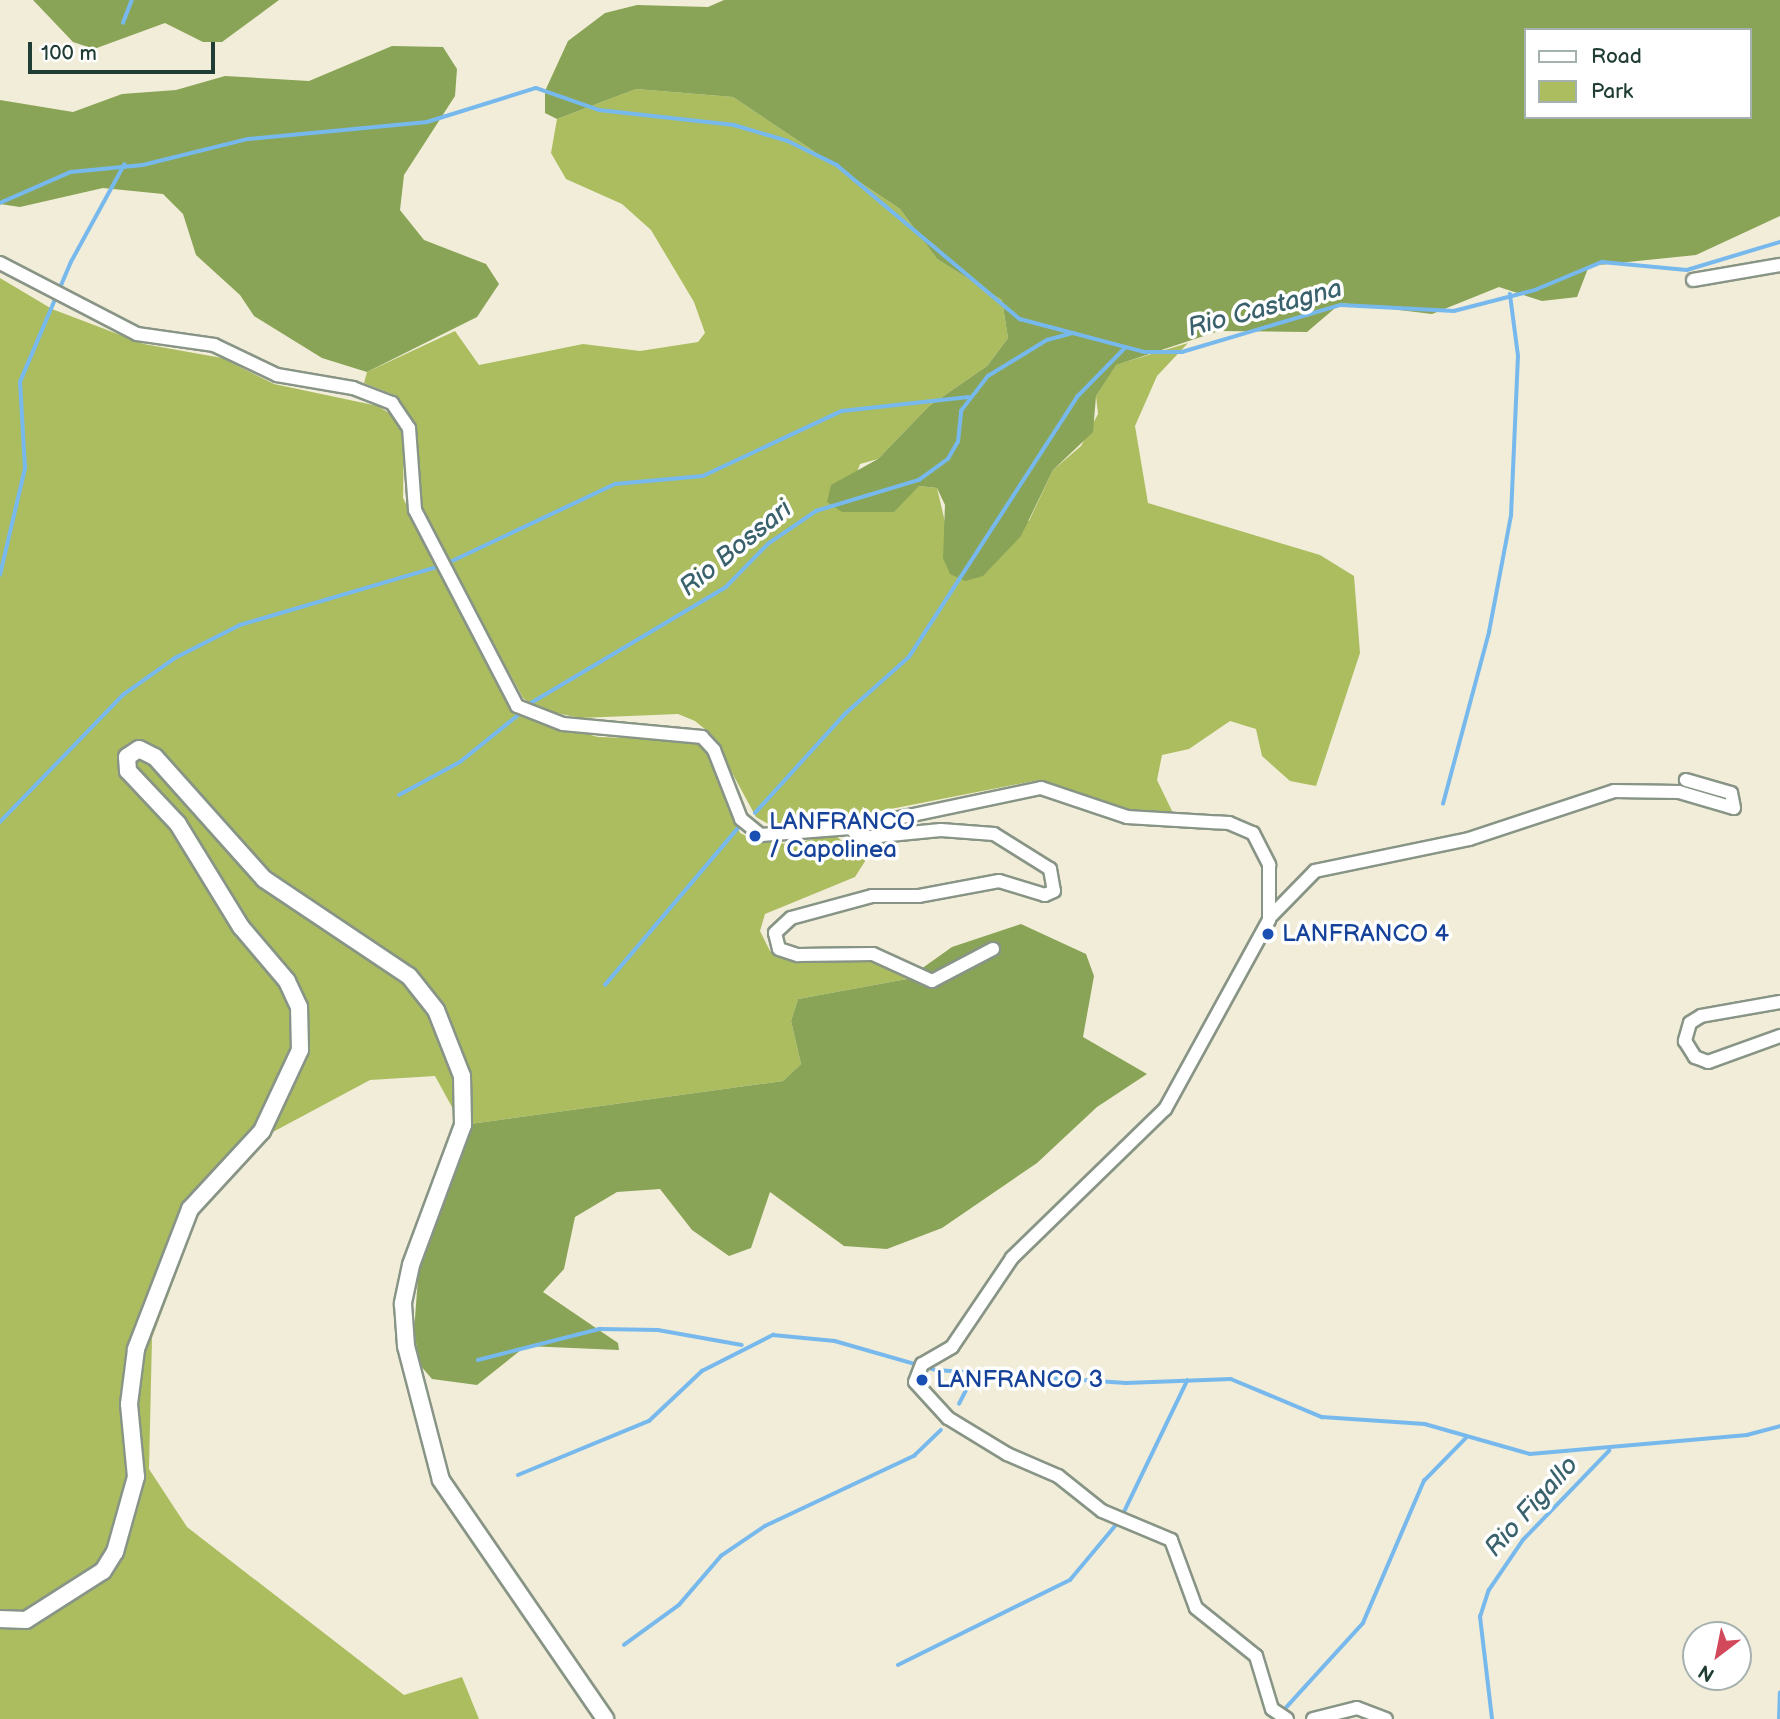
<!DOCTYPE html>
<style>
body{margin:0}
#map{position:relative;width:1780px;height:1719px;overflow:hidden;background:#f1edd9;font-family:"Balsamiq Sans",sans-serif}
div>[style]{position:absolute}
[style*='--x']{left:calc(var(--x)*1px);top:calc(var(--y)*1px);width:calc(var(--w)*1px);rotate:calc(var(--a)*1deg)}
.green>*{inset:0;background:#acbd60}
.forest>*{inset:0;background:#89a456}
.stream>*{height:3.5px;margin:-1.75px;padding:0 1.75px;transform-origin:1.75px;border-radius:1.75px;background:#78b9ed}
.roads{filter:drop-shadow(2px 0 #889586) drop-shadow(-2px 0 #889586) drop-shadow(0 2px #889586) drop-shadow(0 -2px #889586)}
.minor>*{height:12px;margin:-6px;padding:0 6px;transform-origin:6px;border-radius:6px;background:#fff}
.major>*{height:16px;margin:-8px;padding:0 8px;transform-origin:8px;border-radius:8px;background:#fff}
.dots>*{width:19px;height:19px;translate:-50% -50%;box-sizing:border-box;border:4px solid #fff;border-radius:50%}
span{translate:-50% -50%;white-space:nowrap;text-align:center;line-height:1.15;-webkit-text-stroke:7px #fff;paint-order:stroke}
.transit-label{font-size:24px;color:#164399}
.left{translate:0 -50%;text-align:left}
.water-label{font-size:26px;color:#3a626c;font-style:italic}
.legend{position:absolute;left:1524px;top:28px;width:228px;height:91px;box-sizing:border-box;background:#fff;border:2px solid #a5b1ae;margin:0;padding:9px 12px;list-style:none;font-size:21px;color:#1f3d34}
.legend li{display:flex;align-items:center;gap:14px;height:35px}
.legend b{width:35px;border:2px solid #a5b1ae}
.north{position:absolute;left:1682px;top:1621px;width:70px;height:70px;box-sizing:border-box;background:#fff;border:2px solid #a5b1ae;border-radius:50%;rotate:212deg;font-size:19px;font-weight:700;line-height:28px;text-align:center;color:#1f3d34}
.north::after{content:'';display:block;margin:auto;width:24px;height:32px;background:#d1495b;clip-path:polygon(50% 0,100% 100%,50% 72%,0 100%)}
.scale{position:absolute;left:28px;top:42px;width:187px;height:32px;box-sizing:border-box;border:4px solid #1f3d34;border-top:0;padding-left:9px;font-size:21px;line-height:24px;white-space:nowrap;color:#1f3d34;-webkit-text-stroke:5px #fff;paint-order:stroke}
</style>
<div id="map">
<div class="green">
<div style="clip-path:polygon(636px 89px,733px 97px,900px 209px,937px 259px,1002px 300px,1008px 338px,987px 366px,929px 406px,878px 459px,860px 464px,842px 512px,877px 512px,919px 486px,937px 488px,945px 522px,1029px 521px,1053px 470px,1081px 446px,1098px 414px,1096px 396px,1115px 365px,1188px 343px,1157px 376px,1135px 426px,1148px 503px,1320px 555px,1354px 576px,1360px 653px,1316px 786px,1290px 781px,1262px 756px,1256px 729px,1230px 721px,1189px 749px,1162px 755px,1157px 780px,1173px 813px,1168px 815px,1130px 810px,1039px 780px,814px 824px,772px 826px,756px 817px,711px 734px,695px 721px,678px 714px,580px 718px,538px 709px,523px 698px,423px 513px,411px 418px,397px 396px,364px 383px,367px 372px,455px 331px,479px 365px,583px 344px,640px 351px,698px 342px,705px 333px,694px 302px,651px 230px,622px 204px,566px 179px,551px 153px,557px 119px)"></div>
<div style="clip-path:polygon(0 278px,52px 309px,144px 344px,222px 358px,274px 384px,378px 406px,395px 417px,404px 438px,403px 498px,511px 712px,598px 737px,692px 740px,710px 753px,740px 833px,759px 842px,792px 844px,834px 834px,843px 842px,876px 844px,855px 877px,765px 914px,760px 931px,770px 951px,793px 960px,876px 957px,907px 979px,798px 999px,791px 1021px,801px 1064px,783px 1081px,470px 1124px,458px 1118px,435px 1076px,370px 1080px,271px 1133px,199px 1213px,152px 1338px,149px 1469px,187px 1527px,404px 1695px,462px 1677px,479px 1719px,0 1719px)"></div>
</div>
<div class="forest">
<div style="clip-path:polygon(33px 0,279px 0,222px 42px,203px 42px,165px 23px,94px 49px,73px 42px)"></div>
<div style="clip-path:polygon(evenodd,724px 0,1780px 0,1780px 216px,1696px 255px,1589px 266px,1577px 297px,1542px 301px,1499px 287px,1432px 314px,1341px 303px,1307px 332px,1219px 331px,1116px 365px,1096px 396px,1093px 432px,1053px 470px,1021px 536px,983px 576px,965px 581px,950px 574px,943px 558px,945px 505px,937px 488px,919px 486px,894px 512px,842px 512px,827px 502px,831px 485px,878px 459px,929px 406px,987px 366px,1008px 338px,1002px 300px,937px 259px,900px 209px,733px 97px,636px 89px,557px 119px,545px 113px,545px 91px,568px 41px,605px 13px,637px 5px,708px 7px,724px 0,1526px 30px,1750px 30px,1750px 117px,1526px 117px,1526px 30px)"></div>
<div style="clip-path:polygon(392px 46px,443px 47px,457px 69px,455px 96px,404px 175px,400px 210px,424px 240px,486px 264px,499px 284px,477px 317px,367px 372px,322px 358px,254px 316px,240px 295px,196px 255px,183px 214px,163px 194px,103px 188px,20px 207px,0 204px,0 100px,73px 112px,122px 94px,176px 90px,225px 76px,309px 81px)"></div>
<div style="clip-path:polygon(1021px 924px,1086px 954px,1094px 976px,1083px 1037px,1147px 1074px,1097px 1107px,1037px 1163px,942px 1228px,887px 1249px,844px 1246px,770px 1192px,751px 1248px,729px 1256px,692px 1230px,660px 1189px,617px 1192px,575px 1217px,564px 1269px,543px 1292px,618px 1343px,619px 1350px,526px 1346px,477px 1385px,432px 1379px,420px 1365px,414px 1331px,419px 1265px,470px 1124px,783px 1081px,801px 1064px,791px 1021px,798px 999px,907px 979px,952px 947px)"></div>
</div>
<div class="stream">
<div style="--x:123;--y:23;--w:25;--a:-69"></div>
<div style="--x:0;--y:203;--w:77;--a:-23.6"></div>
<div style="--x:71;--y:172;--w:72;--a:-5.6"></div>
<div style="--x:143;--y:165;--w:108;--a:-13.9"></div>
<div style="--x:248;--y:139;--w:180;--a:-5.4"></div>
<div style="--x:427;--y:122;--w:114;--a:-17.3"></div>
<div style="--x:536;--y:88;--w:67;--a:19.2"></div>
<div style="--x:599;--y:110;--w:136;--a:6.3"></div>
<div style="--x:734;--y:125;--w:56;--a:16.5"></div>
<div style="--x:788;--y:141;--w:55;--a:26.1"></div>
<div style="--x:837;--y:165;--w:239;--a:40.1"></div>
<div style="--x:1020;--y:319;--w:129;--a:14.8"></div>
<div style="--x:1145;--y:352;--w:37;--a:0"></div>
<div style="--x:1182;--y:352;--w:166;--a:-16.5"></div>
<div style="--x:1341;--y:305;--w:113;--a:3"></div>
<div style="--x:1454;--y:311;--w:84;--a:-14.5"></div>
<div style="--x:1535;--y:290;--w:73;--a:-22.7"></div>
<div style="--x:1602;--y:262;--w:85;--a:5.4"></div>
<div style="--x:1687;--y:270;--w:97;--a:-16.8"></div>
<div style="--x:448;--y:563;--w:185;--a:-25.3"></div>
<div style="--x:615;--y:484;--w:88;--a:-5.2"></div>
<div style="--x:703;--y:476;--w:153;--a:-25.1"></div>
<div style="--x:842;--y:411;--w:127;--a:-6.3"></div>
<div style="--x:0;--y:575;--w:110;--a:-76.8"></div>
<div style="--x:25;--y:468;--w:86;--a:-93.3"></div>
<div style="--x:20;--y:382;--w:130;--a:-67"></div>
<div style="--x:71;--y:262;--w:111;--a:-61.3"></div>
<div style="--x:531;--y:703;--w:227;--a:-30.7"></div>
<div style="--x:726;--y:587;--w:60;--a:-45.7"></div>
<div style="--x:768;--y:544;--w:58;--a:-34.5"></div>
<div style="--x:816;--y:511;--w:108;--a:-16.8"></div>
<div style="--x:919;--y:480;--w:36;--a:-36"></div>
<div style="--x:948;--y:459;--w:20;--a:-60"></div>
<div style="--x:958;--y:442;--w:31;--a:-84"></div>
<div style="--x:961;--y:411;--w:44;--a:-52.4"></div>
<div style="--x:988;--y:376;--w:69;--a:-31.4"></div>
<div style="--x:1047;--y:340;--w:27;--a:-15"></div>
<div style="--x:399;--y:795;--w:69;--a:-28.4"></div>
<div style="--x:460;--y:762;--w:78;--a:-38.8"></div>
<div style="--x:1443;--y:804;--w:178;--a:-75"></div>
<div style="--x:1489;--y:632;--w:118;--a:-79.3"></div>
<div style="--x:1511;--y:516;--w:160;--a:-87.5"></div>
<div style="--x:1518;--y:356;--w:62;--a:-97.5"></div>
<div style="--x:755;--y:813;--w:135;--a:-47.7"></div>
<div style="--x:846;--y:713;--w:84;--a:-41.6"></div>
<div style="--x:909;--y:657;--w:310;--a:-57.1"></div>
<div style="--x:1077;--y:397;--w:69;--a:-45.6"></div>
<div style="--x:0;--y:822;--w:177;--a:-45.9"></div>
<div style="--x:123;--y:695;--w:64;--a:-35.4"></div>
<div style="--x:175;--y:658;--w:73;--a:-26.9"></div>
<div style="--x:240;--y:625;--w:209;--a:-16.4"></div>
<div style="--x:605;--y:985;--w:209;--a:-49.7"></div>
<div style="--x:478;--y:1360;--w:126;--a:-14.3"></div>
<div style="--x:600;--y:1329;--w:58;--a:1"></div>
<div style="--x:658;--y:1330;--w:85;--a:10.1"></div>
<div style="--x:959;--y:1404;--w:36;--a:-63"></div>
<div style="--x:518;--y:1475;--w:142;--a:-22.4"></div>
<div style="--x:649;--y:1421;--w:73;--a:-43.3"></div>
<div style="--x:702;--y:1371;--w:80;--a:-26.9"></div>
<div style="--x:773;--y:1335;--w:62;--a:5.5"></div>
<div style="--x:835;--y:1341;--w:105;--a:16"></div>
<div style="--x:936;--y:1370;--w:190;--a:3.9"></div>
<div style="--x:1126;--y:1383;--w:105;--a:-2.2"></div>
<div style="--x:1231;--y:1379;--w:99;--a:22.7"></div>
<div style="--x:1322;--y:1417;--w:103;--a:3.9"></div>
<div style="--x:1425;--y:1424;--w:109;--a:15.9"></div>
<div style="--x:1530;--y:1454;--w:218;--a:-5"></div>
<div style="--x:1747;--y:1435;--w:34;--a:-15"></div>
<div style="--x:1123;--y:1514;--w:148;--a:-64.3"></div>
<div style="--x:624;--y:1645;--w:68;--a:-36"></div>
<div style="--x:679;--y:1605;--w:65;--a:-49.4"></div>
<div style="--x:721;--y:1556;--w:53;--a:-34.3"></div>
<div style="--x:765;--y:1526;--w:165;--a:-25.2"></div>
<div style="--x:914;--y:1456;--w:37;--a:-44"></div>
<div style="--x:898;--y:1665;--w:192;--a:-26.3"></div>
<div style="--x:1070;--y:1580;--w:72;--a:-50.1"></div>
<div style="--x:1283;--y:1711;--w:119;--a:-47.7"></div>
<div style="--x:1363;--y:1623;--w:155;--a:-66.8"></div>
<div style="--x:1424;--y:1481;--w:60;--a:-45.7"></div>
<div style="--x:1492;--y:1719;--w:103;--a:-96.7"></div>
<div style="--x:1480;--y:1617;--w:28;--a:-72"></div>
<div style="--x:1489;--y:1590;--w:60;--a:-55.8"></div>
<div style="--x:1523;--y:1540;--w:124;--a:-46"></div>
<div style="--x:1779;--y:1719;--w:26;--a:-88"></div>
</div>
<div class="roads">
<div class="minor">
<div style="--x:0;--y:263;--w:154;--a:27.4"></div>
<div style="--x:137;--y:334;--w:78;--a:8.1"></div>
<div style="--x:214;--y:345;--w:70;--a:25.5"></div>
<div style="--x:277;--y:375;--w:77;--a:9.7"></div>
<div style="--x:353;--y:388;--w:42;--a:21"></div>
<div style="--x:392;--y:403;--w:30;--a:56"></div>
<div style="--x:409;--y:428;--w:82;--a:85.8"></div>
<div style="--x:415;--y:510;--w:221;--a:62.5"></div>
<div style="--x:517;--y:706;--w:49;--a:21.4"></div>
<div style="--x:563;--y:724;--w:140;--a:5.3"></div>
<div style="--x:702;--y:737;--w:18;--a:47"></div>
<div style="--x:714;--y:750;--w:74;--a:68.6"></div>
<div style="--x:741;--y:819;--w:26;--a:39"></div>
<div style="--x:761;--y:835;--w:90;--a:-4.4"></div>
<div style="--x:851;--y:828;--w:194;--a:-11.9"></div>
<div style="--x:1041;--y:788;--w:91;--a:18.6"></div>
<div style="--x:1127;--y:817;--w:102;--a:3.4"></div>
<div style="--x:1229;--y:823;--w:26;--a:23"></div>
<div style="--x:1253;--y:833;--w:36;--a:63"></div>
<div style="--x:1269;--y:865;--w:55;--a:90"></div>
<div style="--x:1269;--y:920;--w:216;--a:118.8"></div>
<div style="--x:1165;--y:1109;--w:214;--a:135.8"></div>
<div style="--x:1012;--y:1258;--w:107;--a:124"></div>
<div style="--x:952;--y:1347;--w:34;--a:150"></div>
<div style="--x:922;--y:1364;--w:19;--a:111"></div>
<div style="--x:915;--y:1382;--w:49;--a:47.5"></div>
<div style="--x:948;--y:1418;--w:69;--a:31.4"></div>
<div style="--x:1007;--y:1454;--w:56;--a:23.3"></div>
<div style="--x:1058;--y:1476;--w:56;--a:38.5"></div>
<div style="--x:1102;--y:1511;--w:75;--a:22.8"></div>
<div style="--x:1171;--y:1540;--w:72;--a:69.8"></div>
<div style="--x:1196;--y:1608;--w:77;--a:38.7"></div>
<div style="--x:1256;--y:1656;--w:55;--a:73.2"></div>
<div style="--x:1272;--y:1709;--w:18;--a:34"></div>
<div style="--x:1693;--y:280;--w:88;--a:-9.8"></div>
<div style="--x:851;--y:828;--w:13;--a:51"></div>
<div style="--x:859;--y:838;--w:82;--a:-5.6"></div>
<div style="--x:941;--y:830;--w:53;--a:4.3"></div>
<div style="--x:994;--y:834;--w:66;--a:32"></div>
<div style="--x:1050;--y:869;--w:22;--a:80"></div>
<div style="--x:1054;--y:891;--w:10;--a:156"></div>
<div style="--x:1045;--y:895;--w:48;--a:-163.1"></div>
<div style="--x:999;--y:881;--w:81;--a:169.4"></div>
<div style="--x:919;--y:896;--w:47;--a:180"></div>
<div style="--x:872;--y:896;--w:84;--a:164.8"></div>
<div style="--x:791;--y:918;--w:22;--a:137"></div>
<div style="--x:775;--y:933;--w:16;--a:76"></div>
<div style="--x:779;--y:949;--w:20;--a:18"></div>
<div style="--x:798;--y:955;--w:75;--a:-0.8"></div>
<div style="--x:873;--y:954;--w:65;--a:24.6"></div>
<div style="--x:932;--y:981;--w:69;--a:-27.7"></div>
<div style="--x:1271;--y:916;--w:63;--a:-45.6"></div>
<div style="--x:1315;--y:871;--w:157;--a:-11.7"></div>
<div style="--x:1469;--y:839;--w:153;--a:-18.3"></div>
<div style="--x:1614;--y:791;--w:65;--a:0.9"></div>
<div style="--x:1679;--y:792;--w:57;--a:16.2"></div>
<div style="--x:1734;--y:808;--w:15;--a:-101"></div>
<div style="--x:1731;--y:793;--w:47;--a:-163.9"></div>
<div style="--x:1780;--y:1002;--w:80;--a:170"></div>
<div style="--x:1701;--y:1016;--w:13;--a:148"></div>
<div style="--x:1690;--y:1023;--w:19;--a:106"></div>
<div style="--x:1685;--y:1041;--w:19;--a:58"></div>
<div style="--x:1695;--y:1057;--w:14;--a:21"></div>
<div style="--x:1708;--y:1062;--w:77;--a:-19.9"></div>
<div style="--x:1313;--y:1719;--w:45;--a:-14"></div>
<div style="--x:1357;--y:1708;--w:31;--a:21"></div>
</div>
<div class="major">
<div style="--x:0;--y:1619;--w:26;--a:2"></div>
<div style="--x:26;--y:1620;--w:91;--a:-32.5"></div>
<div style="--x:103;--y:1571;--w:22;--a:-58"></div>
<div style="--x:115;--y:1552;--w:78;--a:-74.4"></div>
<div style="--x:136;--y:1477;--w:73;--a:-95.5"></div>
<div style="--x:129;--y:1404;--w:55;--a:-82.7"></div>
<div style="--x:136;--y:1349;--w:150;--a:-68.9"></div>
<div style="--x:190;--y:1209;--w:106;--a:-47.3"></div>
<div style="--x:262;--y:1131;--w:89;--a:-64.9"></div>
<div style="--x:300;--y:1050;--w:43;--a:-91.3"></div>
<div style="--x:299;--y:1007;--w:29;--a:-115"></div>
<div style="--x:287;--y:981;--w:71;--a:-130.4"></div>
<div style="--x:241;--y:927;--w:121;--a:-121.5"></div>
<div style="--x:178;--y:824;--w:73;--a:-133.3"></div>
<div style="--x:128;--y:771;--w:14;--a:-94"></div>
<div style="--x:127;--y:757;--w:14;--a:-34"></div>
<div style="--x:139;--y:749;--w:18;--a:27"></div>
<div style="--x:155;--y:757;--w:164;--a:48.2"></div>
<div style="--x:264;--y:879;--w:174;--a:33.8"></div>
<div style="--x:409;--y:976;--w:43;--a:51.5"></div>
<div style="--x:436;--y:1010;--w:71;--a:68.5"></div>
<div style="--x:462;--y:1076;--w:49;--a:88.8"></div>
<div style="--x:463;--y:1125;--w:149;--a:110.4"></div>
<div style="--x:411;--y:1265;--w:40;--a:102"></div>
<div style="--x:403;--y:1304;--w:42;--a:85.9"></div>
<div style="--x:406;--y:1346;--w:138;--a:75.4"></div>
<div style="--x:441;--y:1480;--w:290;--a:55.5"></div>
</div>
</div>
<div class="dots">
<div style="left:755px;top:836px;background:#1a4fb4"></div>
<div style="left:1268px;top:934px;background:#1a4fb4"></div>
<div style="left:922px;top:1380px;background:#1a4fb4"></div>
</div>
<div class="transit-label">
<span class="left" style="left:769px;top:836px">LANFRANCO<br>/ Capolinea</span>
<span class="left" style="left:1282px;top:934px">LANFRANCO 4</span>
<span class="left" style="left:936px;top:1380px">LANFRANCO 3</span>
</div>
<div class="water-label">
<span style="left:1265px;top:309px;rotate:-15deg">Rio Castagna</span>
<span style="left:736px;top:549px;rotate:-39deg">Rio Bossari</span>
<span style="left:1532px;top:1507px;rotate:-48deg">Rio Figallo</span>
</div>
<ul class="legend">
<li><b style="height:9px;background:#fff"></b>Road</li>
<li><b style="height:19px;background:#acbd60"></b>Park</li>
</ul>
<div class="north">N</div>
<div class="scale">100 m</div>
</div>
